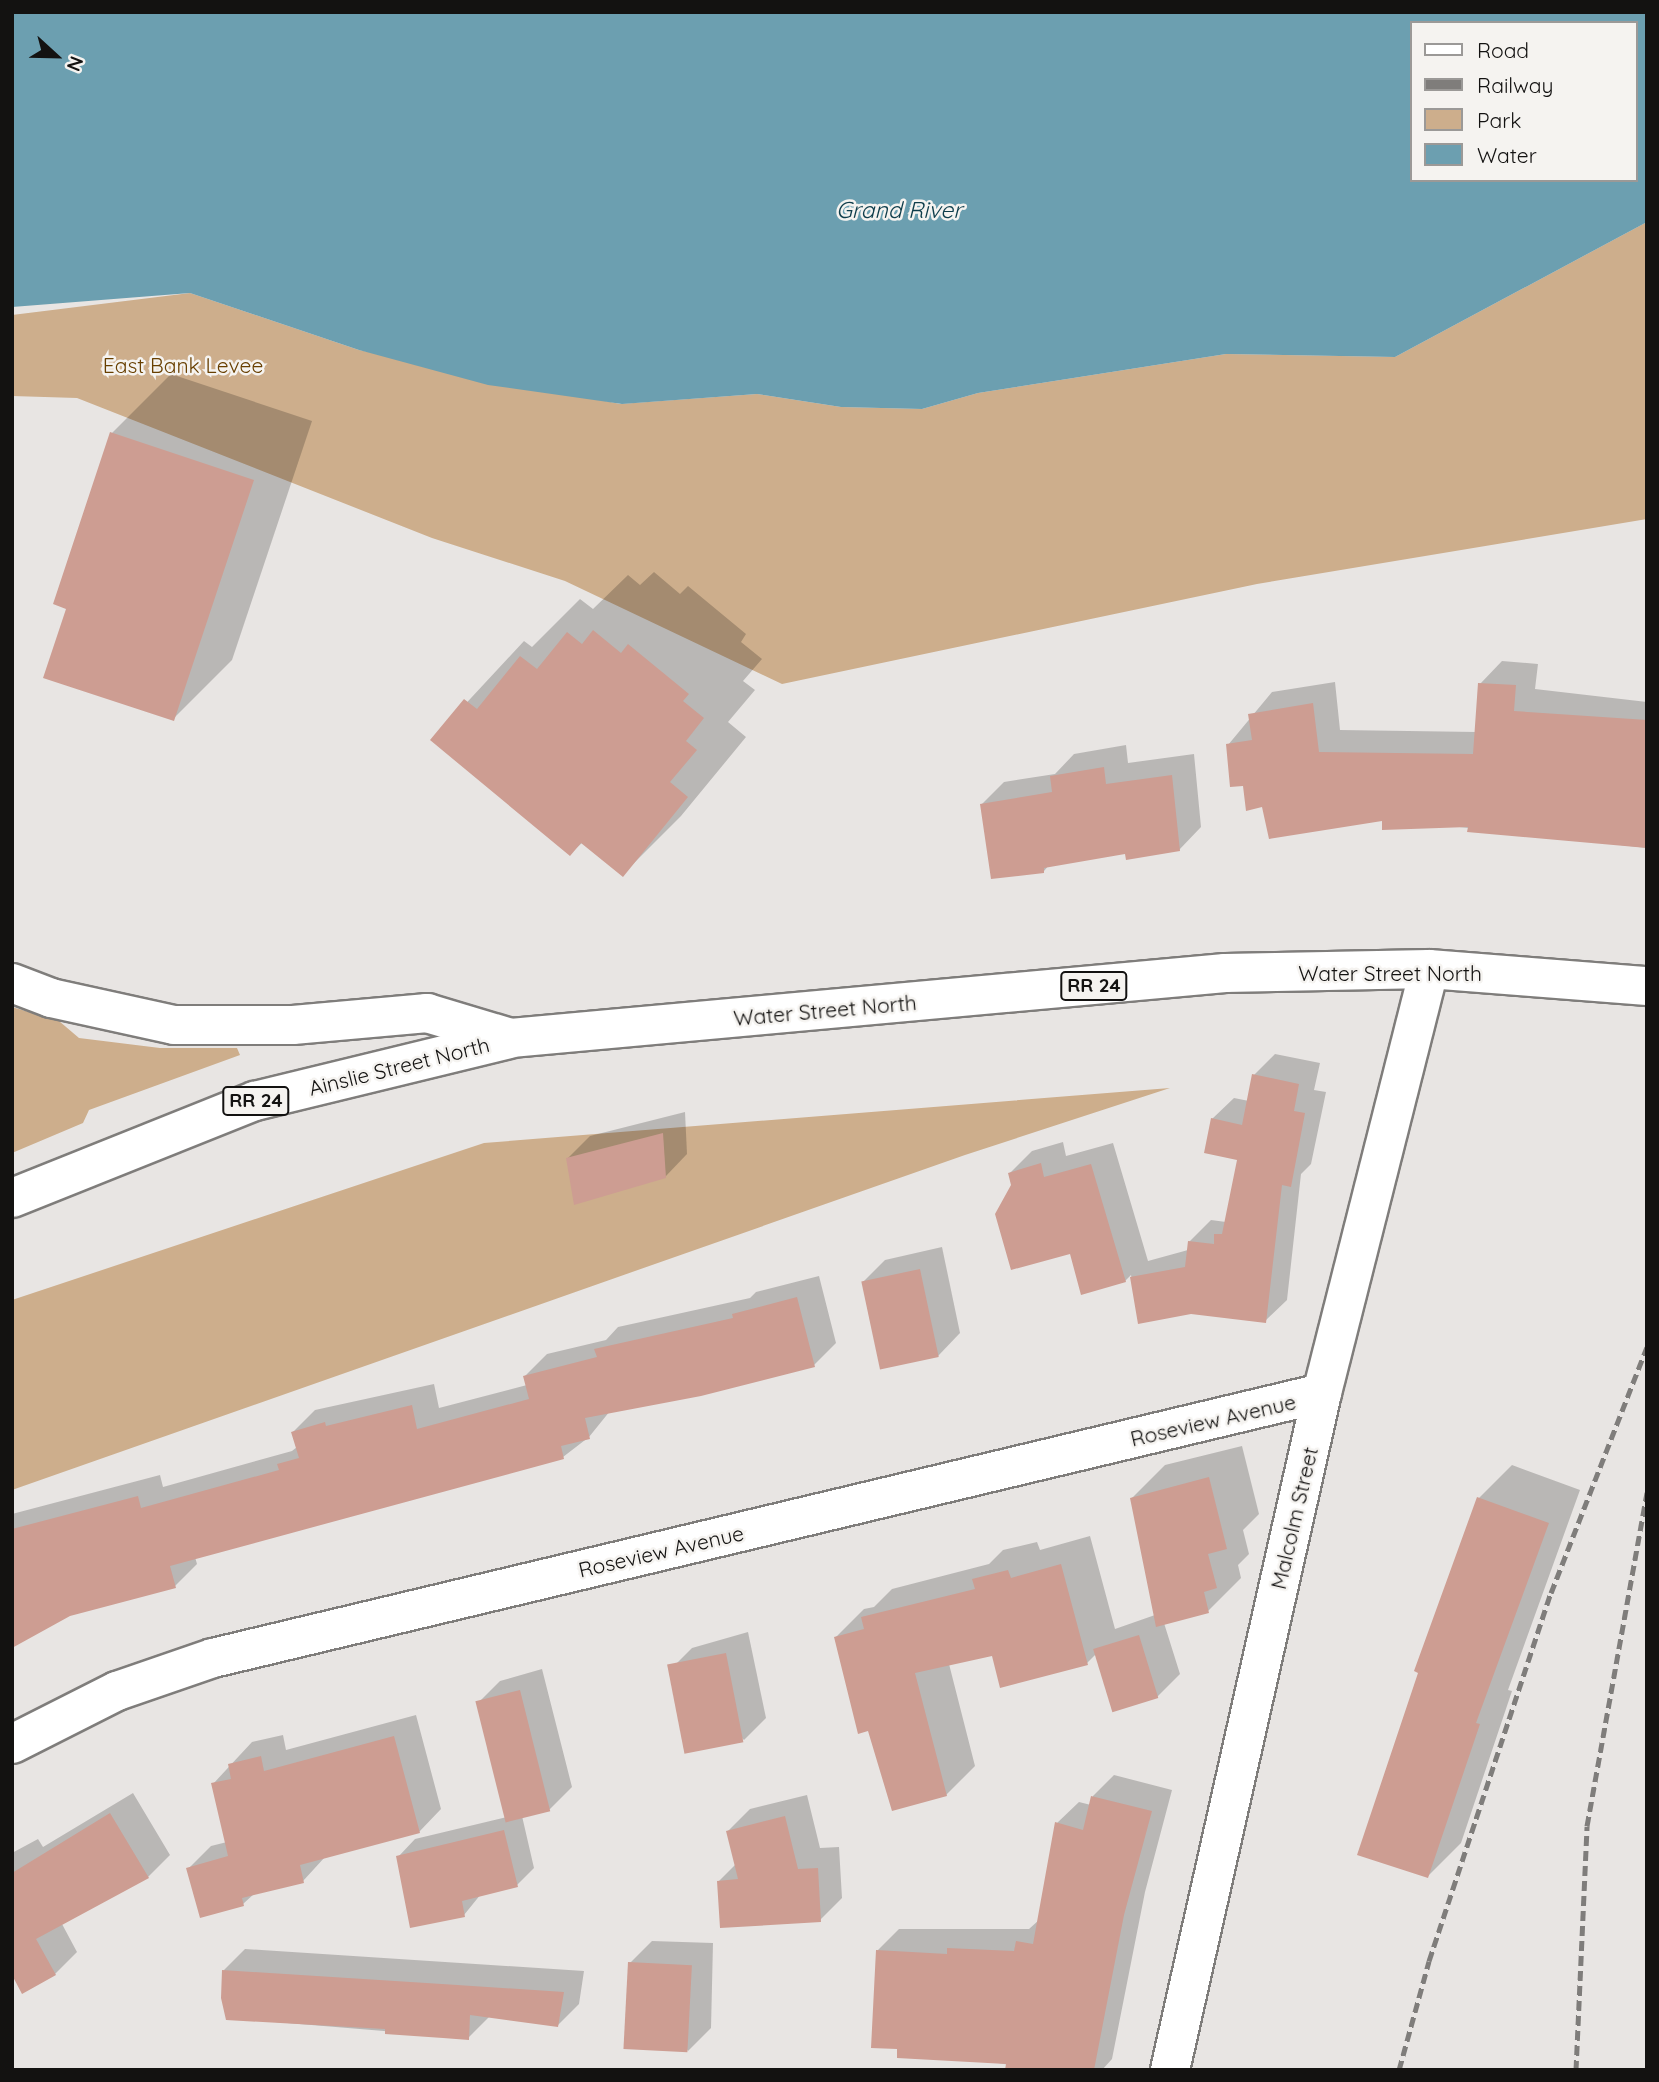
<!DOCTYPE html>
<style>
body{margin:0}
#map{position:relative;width:1659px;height:2082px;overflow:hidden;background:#e8e5e3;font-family:Quicksand,sans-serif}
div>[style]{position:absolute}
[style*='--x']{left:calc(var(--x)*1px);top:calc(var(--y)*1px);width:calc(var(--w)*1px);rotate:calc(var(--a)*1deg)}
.green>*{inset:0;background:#cdae8c}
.water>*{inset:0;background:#6c9fb0}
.shadow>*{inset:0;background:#0003}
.building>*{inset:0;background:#cd9d92;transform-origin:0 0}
.roads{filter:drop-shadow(2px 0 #7f7d7b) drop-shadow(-2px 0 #7f7d7b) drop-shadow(0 2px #7f7d7b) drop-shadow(0 -2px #7f7d7b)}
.street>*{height:38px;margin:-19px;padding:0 19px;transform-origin:19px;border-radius:19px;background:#fff}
.primary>*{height:38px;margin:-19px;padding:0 19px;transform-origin:19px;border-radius:19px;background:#fff}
.rail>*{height:5px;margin-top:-2.5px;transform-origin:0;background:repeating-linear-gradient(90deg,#7f7d7b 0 10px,transparent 0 15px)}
span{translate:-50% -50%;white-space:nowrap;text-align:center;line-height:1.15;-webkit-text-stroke:5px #f5f3f0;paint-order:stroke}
.shield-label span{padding:2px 5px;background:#f5f3f0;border:2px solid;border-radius:5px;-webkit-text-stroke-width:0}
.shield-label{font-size:19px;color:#131211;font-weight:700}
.park-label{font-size:21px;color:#683f00}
.street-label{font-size:21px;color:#131211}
.water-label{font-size:23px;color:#0e3d4b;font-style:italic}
.frame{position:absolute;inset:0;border:14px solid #131211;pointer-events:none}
.legend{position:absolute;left:1410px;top:21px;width:228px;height:161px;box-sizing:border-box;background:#f5f3f0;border:2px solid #9b9997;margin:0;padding:9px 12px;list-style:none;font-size:21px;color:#131211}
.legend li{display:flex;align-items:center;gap:14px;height:35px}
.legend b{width:35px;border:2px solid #9b9997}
.north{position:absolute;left:21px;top:21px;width:70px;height:70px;-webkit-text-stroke:5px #f5f3f0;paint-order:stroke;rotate:112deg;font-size:19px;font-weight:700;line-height:28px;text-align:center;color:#131211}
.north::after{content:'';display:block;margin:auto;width:24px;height:32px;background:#131211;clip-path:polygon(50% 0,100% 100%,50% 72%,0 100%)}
</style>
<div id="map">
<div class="green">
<div style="clip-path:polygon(1647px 222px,1647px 519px,1257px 584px,782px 684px,565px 581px,432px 538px,77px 398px,12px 396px,12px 315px,190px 293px,359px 350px,620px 404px,757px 394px,841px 407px,922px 409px,978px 393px,1226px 354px,1395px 357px)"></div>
<div style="clip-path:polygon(12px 1007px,59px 1021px,79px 1038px,160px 1048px,237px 1048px,240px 1055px,89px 1110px,83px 1123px,12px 1153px)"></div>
<div style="clip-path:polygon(1170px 1088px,965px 1155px,12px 1490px,12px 1300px,484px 1143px)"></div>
</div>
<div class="water">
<div style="clip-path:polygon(evenodd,12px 12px,1647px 12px,1647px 222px,1395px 357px,1226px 354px,978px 393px,922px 409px,841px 407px,757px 394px,622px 404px,488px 385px,359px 350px,190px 293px,12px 307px,12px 12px,1412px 23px,1636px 23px,1636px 180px,1412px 180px,1412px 23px)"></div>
</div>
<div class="shadow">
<div style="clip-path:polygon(171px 374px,312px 421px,232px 660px,173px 719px,68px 608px,112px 433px)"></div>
<div style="clip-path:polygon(654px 572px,680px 594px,688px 586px,746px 634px,741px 642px,762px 659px,743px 681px,755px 690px,728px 722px,746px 737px,681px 816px,622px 875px,583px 842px,570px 854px,432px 740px,524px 641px,532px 647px,580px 599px,593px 609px,628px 575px,640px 585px)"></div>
<div style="clip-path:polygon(1502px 661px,1538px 664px,1535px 689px,1647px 702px,1647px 848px,1263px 805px,1245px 784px,1228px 745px,1272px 692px,1335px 682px,1340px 730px,1477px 732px,1480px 684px)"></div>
<div style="clip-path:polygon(1126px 745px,1128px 763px,1194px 754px,1201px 827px,1179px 850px,1126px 852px,1049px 865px,1044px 871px,982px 804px,1004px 782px,1055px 774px,1074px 754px)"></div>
<div style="clip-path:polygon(1275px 1054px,1320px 1063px,1314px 1090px,1326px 1092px,1311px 1164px,1301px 1174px,1287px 1300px,1265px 1321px,1190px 1313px,1139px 1322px,1131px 1275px,1125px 1281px,1071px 1252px,1013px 1185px,1010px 1173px,1032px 1151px,1063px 1142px,1066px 1156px,1113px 1143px,1148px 1261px,1188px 1250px,1189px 1242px,1211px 1220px,1226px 1222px,1239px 1158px,1212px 1119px,1234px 1098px,1249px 1101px,1254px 1075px)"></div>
<div style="clip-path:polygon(685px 1112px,687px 1154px,665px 1177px,568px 1158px,590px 1136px)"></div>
<div style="clip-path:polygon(942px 1247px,960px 1333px,938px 1356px,863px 1282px,885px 1260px)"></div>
<div style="clip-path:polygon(819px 1276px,836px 1343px,814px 1365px,610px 1411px,589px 1437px,563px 1457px,195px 1557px,197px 1564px,175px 1586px,70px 1614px,12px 1646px,12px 1514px,160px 1475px,163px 1487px,292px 1451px,297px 1447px,293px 1432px,315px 1410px,434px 1384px,439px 1408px,527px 1385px,525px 1376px,547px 1354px,606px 1340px,618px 1327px,750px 1298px,756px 1292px)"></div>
<div style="clip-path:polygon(1242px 1446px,1259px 1514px,1243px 1530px,1249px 1554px,1238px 1565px,1241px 1578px,1208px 1611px,1164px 1623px,1180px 1674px,1157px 1697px,1096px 1654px,1087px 1663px,993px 1654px,949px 1664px,975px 1766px,946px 1795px,869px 1729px,835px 1638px,864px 1609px,874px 1607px,892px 1589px,989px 1564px,1003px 1550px,1037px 1542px,1040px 1550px,1090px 1536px,1115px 1629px,1155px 1615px,1132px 1498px,1165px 1465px)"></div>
<div style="clip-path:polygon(1512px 1465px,1580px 1490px,1508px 1690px,1512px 1691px,1461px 1843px,1428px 1876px,1479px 1498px)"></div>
<div style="clip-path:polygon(748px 1632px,766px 1718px,744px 1740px,670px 1670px,692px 1648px)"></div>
<div style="clip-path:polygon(542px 1669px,572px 1787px,550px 1809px,522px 1816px,534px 1868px,517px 1885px,481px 1894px,464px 1915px,398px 1857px,415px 1839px,507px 1817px,478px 1703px,500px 1681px)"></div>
<div style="clip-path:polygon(416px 1715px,441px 1809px,419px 1832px,325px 1857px,303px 1881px,255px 1893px,243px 1904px,188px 1869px,211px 1846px,227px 1842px,213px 1784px,252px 1742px,283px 1735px,286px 1750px)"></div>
<div style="clip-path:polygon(1114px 1775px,1172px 1790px,1145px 1892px,1112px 2059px,1102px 2070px,1041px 2070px,899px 2047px,877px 1951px,899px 1929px,1029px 1929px,1039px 1920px,1057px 1823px,1079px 1802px,1091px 1805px,1093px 1796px)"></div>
<div style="clip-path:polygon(133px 1793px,170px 1855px,148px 1877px,62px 1924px,77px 1952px,55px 1974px,12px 1971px,12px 1853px,38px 1839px,43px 1847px)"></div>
<div style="clip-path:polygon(807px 1795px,820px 1848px,839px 1847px,842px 1898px,820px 1920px,719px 1881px,736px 1864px,728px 1831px,750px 1809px)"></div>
<div style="clip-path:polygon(652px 1941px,713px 1943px,711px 2028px,688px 2051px,630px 1963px)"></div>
<div style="clip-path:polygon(245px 1949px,584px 1971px,579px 2004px,557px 2026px,490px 2016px,468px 2038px,228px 2018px,224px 1970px)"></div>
</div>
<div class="building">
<div style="clip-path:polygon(110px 432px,254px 480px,174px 721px,43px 678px,66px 609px,53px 604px)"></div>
<div style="clip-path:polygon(593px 630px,621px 653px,628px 644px,689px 694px,683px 701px,704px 718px,686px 741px,697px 750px,670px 782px,688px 797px,623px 877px,581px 843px,570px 856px,430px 740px,464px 699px,477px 709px,520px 656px,537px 669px,567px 632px,582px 644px)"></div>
<div style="clip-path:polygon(1478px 683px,1516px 685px,1514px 711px,1647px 720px,1647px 848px,1467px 832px,1468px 827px,1382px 830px,1382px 821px,1269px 839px,1262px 807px,1246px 811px,1243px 786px,1230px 787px,1226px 744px,1252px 740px,1248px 714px,1313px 703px,1319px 752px,1473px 754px)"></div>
<div style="clip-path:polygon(1104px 767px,1106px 784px,1172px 775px,1180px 851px,1126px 860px,1125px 854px,1044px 868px,1044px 873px,991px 879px,980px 804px,1052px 792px,1050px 776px)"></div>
<div style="clip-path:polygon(1252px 1074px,1299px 1084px,1294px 1111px,1305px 1113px,1291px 1187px,1282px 1185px,1266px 1323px,1191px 1314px,1138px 1324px,1130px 1277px,1185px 1267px,1188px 1241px,1214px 1244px,1214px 1234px,1222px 1234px,1237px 1160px,1204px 1153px,1211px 1118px,1242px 1125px)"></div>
<div style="clip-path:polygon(663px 1133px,666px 1178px,574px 1205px,566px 1158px)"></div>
<div style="clip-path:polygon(1041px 1163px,1044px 1177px,1091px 1164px,1126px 1282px,1081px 1295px,1070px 1254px,1011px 1270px,995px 1214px,1011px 1185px,1008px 1173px)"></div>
<div style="left:920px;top:1269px;width:90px;height:60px;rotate:78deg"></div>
<div style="clip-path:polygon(797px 1297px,815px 1367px,701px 1396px,585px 1418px,590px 1439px,561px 1446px,564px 1459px,170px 1566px,176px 1588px,70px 1616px,12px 1648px,12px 1529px,138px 1496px,141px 1508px,279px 1470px,277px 1464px,299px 1458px,291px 1432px,325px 1422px,326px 1426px,412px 1405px,417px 1429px,529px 1399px,523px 1376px,597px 1357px,594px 1349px,733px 1318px,732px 1314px)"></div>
<div style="clip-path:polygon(1209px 1477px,1227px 1549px,1208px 1554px,1217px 1588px,1204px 1592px,1209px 1613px,1156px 1627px,1130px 1498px)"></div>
<div style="clip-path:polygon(1477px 1497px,1549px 1523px,1476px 1723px,1480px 1724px,1428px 1878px,1357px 1855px,1418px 1673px,1414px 1671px)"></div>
<div style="clip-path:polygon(1061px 1564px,1088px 1665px,1000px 1688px,992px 1656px,915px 1673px,947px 1796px,892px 1811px,868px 1731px,858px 1734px,834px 1637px,864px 1629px,861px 1617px,975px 1589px,972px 1579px,1008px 1570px,1011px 1578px)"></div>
<div style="left:1139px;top:1635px;width:66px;height:48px;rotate:73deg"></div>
<div style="left:726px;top:1653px;width:91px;height:60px;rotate:79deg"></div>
<div style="left:520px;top:1690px;width:125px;height:46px;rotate:76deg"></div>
<div style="clip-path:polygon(394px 1736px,420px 1833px,300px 1865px,304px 1883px,242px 1898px,244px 1906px,200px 1918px,186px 1868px,228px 1856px,211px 1783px,231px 1779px,228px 1764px,261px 1756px,264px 1771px)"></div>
<div style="clip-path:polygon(1091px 1796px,1152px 1811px,1124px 1915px,1094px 2070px,1005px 2070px,1006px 2064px,897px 2058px,897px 2049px,871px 2048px,876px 1950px,947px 1954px,947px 1948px,1014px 1951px,1016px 1941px,1033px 1944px,1055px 1822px,1083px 1830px)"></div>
<div style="clip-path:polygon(110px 1813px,149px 1878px,36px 1939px,56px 1975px,22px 1994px,12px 1975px,12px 1873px)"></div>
<div style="clip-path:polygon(785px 1816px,798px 1869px,818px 1868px,821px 1922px,720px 1928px,717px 1881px,738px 1879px,726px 1831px)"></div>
<div style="clip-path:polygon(504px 1830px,518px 1887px,462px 1901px,465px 1917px,410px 1928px,396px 1856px)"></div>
<div style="left:628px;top:1962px;width:64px;height:87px;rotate:3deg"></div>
<div style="clip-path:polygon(222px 1970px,442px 1984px,564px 1992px,558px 2027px,470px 2015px,469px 2040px,443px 2038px,385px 2034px,385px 2029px,226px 2020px,221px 1998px)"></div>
</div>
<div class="roads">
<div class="street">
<div style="--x:12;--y:1744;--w:118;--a:-26.8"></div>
<div style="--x:117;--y:1691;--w:102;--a:-19"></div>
<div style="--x:213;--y:1658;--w:1140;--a:-13.44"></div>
<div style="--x:1170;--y:2070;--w:694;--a:-77.35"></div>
<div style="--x:1322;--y:1393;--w:437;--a:-75.8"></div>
</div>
<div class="primary">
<div style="--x:12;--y:983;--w:42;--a:21"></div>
<div style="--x:51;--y:998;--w:126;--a:12.4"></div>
<div style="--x:174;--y:1025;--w:119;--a:0"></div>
<div style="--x:293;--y:1025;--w:135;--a:-5.1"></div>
<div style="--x:427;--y:1013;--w:88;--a:16.6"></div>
<div style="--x:511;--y:1038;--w:717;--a:-5.2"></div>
<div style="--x:1225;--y:973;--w:204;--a:-1.1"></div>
<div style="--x:1429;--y:969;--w:219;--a:4.5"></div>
<div style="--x:12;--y:1198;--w:262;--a:-21.8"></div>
<div style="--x:255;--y:1101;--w:261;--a:-13.7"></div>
</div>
</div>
<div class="rail">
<div style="--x:1399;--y:2070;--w:113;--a:-74.6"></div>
<div style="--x:1429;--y:1961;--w:388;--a:-71.7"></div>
<div style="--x:1551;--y:1593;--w:264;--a:-68.7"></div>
<div style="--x:1576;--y:2070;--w:244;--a:-87.4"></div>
<div style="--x:1587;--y:1826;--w:339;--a:-79.8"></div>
</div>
<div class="shield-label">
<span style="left:1094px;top:986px">RR 24</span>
<span style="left:256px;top:1101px">RR 24</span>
</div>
<div class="park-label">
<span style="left:183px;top:365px">East Bank Levee</span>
</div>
<div class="street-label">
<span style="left:1390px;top:973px">Water Street North</span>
<span style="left:825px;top:1010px;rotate:-5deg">Water Street North</span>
<span style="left:399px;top:1066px;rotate:-14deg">Ainslie Street North</span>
<span style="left:1213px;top:1420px;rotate:-13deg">Roseview Avenue</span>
<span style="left:1294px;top:1518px;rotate:-77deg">Malcolm Street</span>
<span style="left:661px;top:1551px;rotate:-13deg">Roseview Avenue</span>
</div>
<div class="water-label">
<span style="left:899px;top:210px">Grand River</span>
</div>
<div class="frame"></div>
<ul class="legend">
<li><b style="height:9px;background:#fff"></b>Road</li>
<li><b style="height:9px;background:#7f7d7b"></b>Railway</li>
<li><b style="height:19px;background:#cdae8c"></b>Park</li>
<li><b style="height:19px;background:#6c9fb0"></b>Water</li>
</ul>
<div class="north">N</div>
</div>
